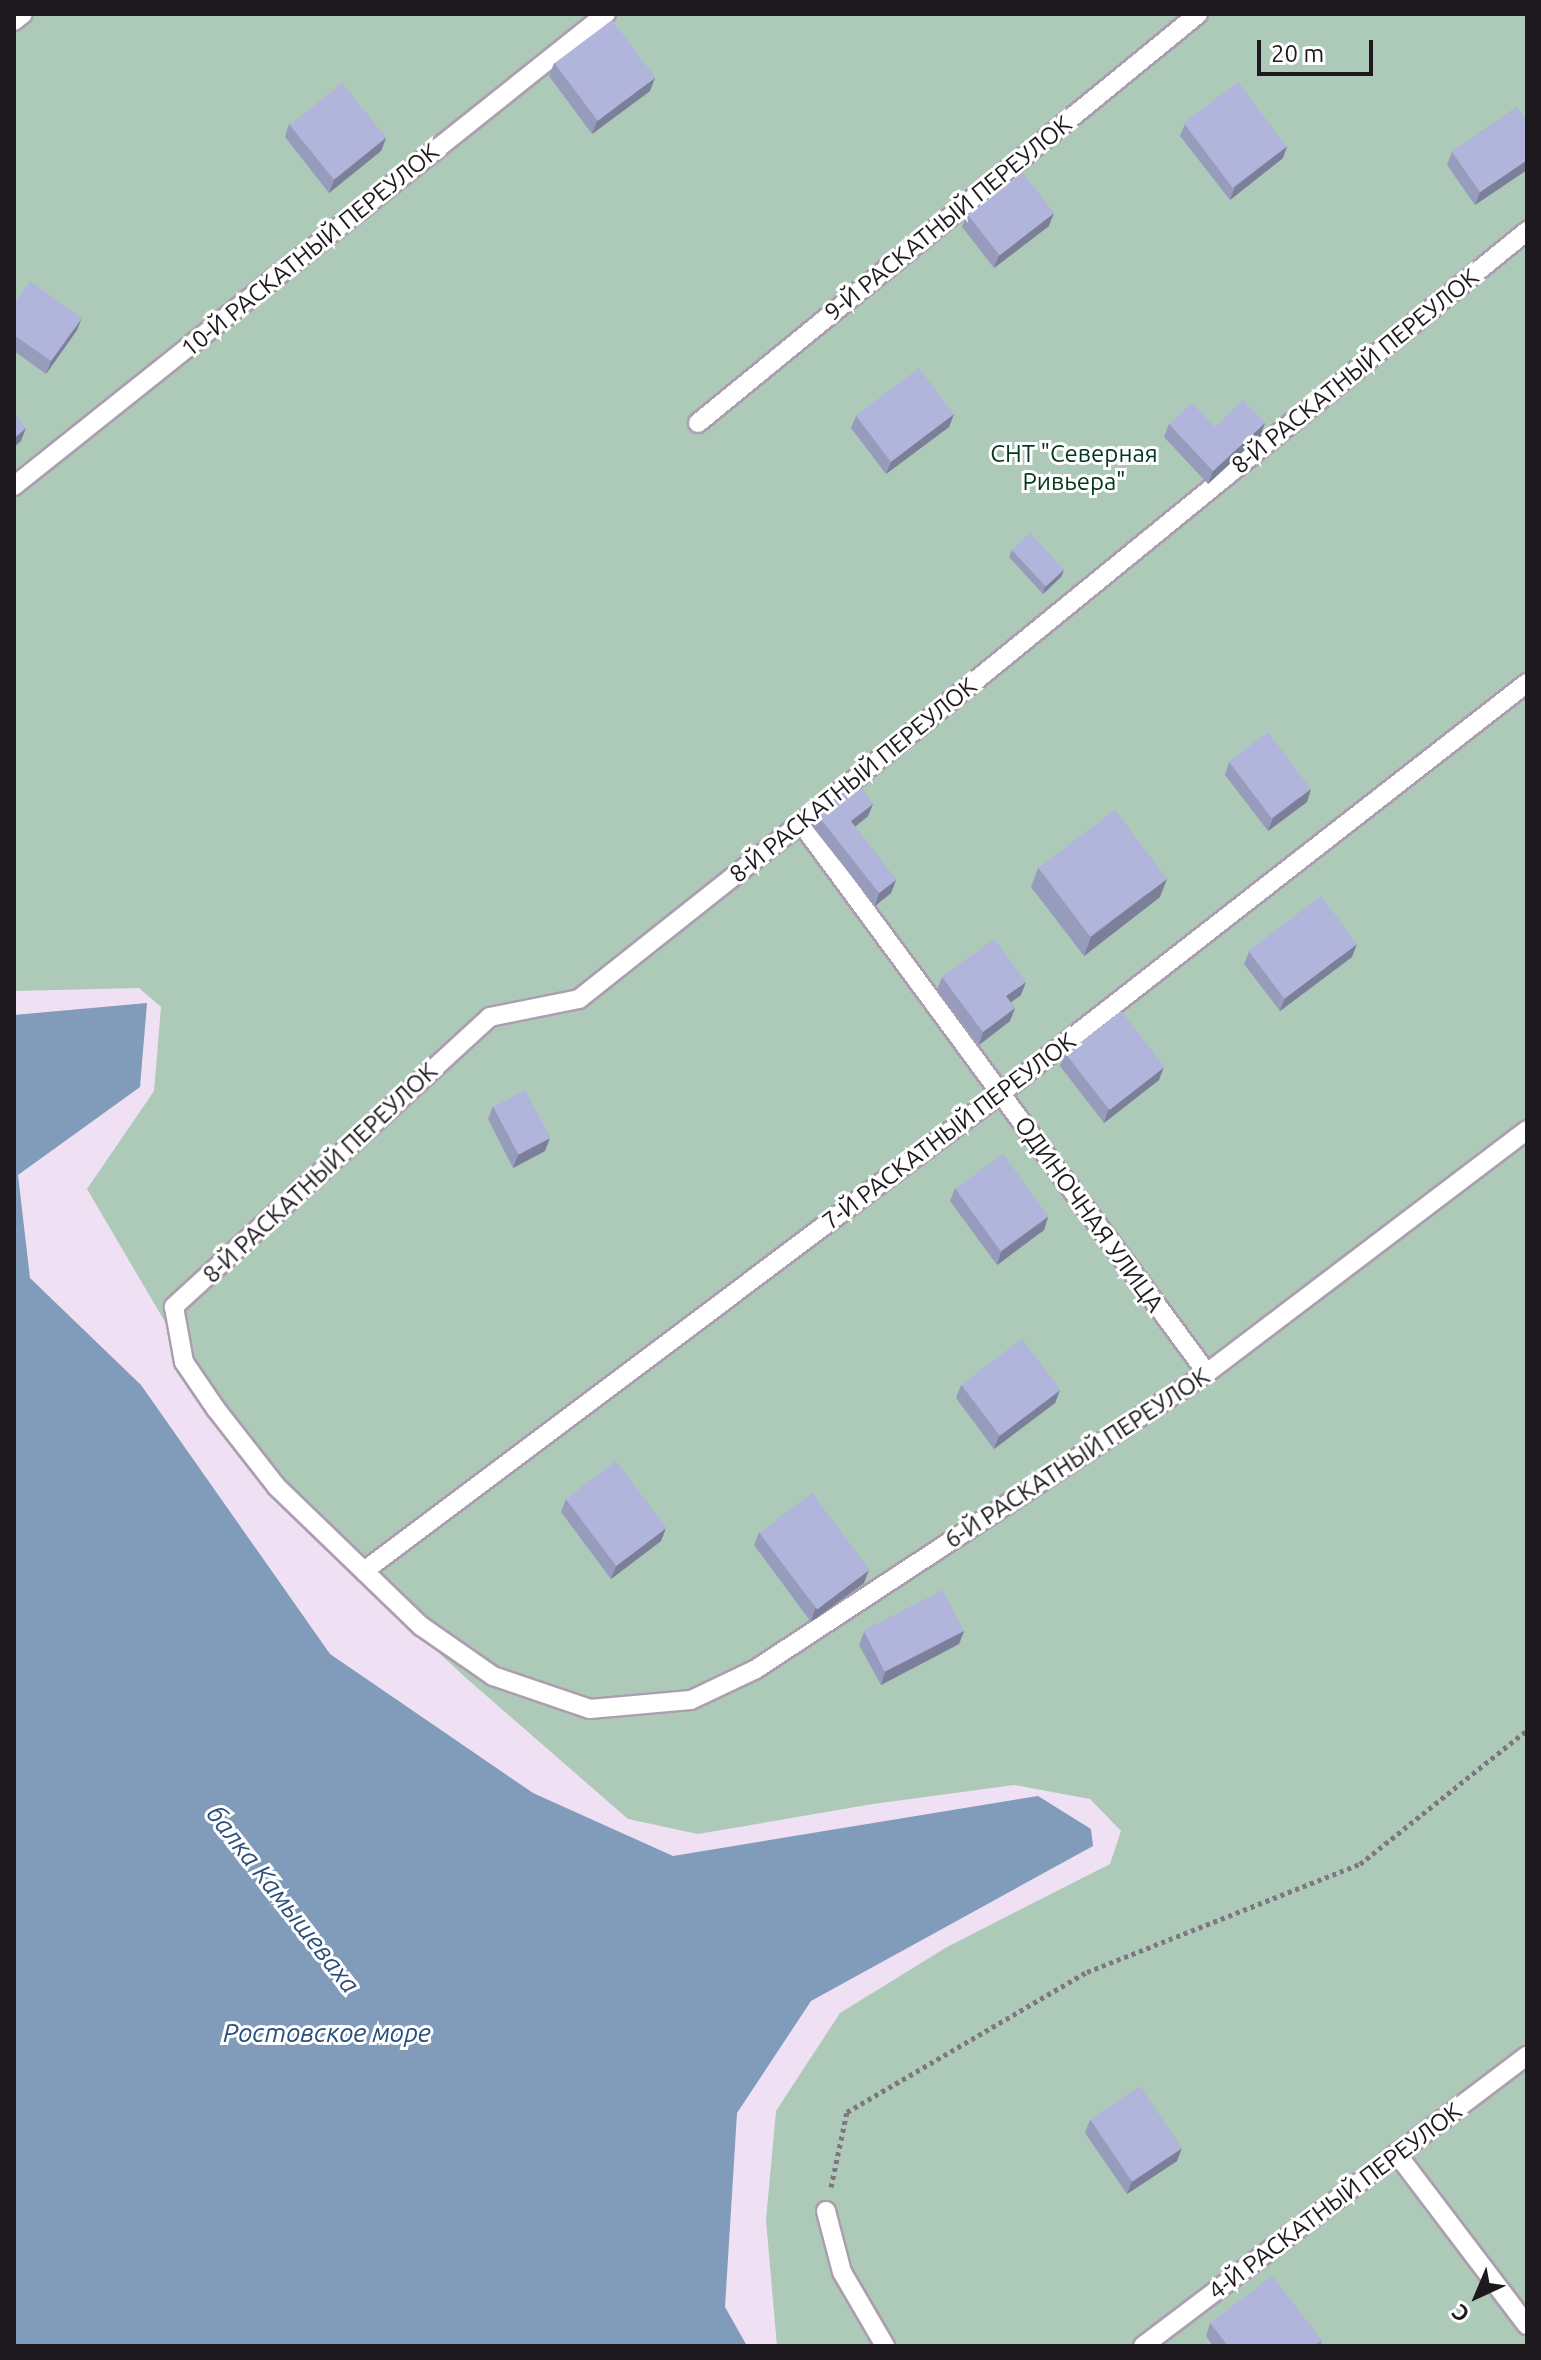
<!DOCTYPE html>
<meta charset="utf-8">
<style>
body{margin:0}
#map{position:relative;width:1541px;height:2360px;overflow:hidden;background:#efe0f3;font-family:Ubuntu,sans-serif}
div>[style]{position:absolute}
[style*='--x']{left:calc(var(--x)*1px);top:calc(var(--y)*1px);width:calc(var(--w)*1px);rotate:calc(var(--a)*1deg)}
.green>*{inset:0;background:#adc9b7}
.water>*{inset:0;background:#819bba}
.path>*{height:5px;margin-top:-2.5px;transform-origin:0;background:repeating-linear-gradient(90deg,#807682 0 4px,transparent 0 8px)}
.roads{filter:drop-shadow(2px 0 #ac9eb0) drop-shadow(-2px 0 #ac9eb0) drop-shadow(0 2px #ac9eb0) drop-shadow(0 -2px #ac9eb0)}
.lane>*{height:18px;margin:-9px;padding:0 9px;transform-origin:9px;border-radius:9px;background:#fff}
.wall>*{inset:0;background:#989cbc}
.shaded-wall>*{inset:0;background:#7c7f99}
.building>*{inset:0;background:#b1b5db;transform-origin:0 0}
span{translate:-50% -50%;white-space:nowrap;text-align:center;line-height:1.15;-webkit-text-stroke:6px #fff;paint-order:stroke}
.street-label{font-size:24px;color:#1e191f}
.park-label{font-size:24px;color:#03371f}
.water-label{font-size:26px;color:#2a4f7b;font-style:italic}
.frame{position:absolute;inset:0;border:16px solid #1e191f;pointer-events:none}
.north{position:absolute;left:1437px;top:2256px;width:80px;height:80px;-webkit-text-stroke:6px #fff;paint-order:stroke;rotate:224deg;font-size:22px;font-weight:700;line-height:32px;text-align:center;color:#1e191f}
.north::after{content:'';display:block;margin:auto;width:28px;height:36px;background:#1e191f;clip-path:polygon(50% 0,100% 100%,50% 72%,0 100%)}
.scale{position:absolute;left:1257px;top:40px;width:116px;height:36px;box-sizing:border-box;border:4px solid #1e191f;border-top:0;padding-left:10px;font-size:24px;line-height:28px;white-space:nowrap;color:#1e191f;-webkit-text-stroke:6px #fff;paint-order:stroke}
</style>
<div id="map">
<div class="green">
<div style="clip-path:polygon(14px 14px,1527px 14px,1527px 2346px,777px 2346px,766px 2220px,776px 2111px,840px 2013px,947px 1947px,1110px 1864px,1121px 1831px,1090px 1799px,1014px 1785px,873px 1804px,698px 1834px,628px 1819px,466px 1678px,322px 1544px,215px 1407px,87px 1189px,154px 1091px,161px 1007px,139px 988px,14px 991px)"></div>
</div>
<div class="water">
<div style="clip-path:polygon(147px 1003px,140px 1087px,18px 1175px,30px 1278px,141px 1385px,330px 1654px,533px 1793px,673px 1856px,1038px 1796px,1091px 1829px,1093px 1846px,811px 2001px,737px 2113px,725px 2307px,747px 2346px,14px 2346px,14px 1015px)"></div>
</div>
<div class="path">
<div style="--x:831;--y:2187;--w:77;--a:-78"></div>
<div style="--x:847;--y:2112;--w:278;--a:-30.3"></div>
<div style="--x:1087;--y:1972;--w:294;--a:-21.6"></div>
<div style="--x:1360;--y:1864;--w:214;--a:-38.7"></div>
</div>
<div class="roads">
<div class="lane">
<div style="--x:14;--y:21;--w:11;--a:-38"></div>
<div style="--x:1527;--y:231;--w:937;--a:140.81"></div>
<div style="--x:801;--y:823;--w:283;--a:141.6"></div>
<div style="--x:579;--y:999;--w:91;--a:168.6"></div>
<div style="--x:490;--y:1017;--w:429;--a:137.5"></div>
<div style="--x:174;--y:1307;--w:56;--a:79.7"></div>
<div style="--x:184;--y:1362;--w:57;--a:55.8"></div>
<div style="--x:216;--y:1409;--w:99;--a:52"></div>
<div style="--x:277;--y:1487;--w:200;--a:44"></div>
<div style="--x:421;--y:1626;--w:88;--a:34.8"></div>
<div style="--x:493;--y:1676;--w:102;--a:18.8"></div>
<div style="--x:590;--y:1709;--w:101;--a:-5.1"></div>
<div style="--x:691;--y:1700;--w:72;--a:-25.5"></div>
<div style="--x:756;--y:1669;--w:539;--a:-33.28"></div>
<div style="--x:1207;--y:1373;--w:402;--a:-37.2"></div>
<div style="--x:698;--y:423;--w:646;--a:-39.28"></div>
<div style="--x:14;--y:486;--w:757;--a:-38.57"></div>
<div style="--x:801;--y:823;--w:684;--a:53.57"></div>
<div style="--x:364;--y:1571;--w:796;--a:-36.88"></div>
<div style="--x:1001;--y:1093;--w:667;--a:-37.94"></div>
<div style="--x:1397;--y:2154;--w:215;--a:52.8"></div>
<div style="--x:826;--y:2211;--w:63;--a:75.3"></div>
<div style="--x:842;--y:2272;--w:86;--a:59.8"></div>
<div style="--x:1143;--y:2346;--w:481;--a:-37.1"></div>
</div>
</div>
<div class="wall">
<div style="clip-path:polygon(554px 63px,650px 91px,592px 134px,549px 76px)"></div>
<div style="clip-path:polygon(1517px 107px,1475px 205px,1447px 165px,1452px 152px)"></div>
<div style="clip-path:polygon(289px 124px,386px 138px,381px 151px,329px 193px,285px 137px)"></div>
<div style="clip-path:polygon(1185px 124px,1287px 146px,1283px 158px,1230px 200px,1180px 136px)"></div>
<div style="clip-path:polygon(967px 214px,1049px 226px,994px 268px,962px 227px)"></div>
<div style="clip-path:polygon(14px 304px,77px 330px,46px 374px,14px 351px)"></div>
<div style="clip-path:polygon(954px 414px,949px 427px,886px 474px,851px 428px,856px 416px)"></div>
<div style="clip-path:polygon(1265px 423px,1260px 436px,1208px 484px,1164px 437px,1169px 424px,1215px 427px)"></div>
<div style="clip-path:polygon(1012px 550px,1064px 570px,1061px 577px,1043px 594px,1009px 557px)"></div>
<div style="clip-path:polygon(1229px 762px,1307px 802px,1268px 831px,1225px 775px)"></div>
<div style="clip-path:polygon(873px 804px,868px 816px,855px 827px,896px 880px,891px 893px,875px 906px,811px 825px,816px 813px)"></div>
<div style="clip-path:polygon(1038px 868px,1160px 897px,1084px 956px,1031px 887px)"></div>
<div style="clip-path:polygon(1249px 952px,1352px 957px,1280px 1011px,1244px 964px)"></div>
<div style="clip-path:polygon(942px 977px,1021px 995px,1011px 1002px,1015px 1008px,1010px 1021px,979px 1045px,937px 990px)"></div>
<div style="clip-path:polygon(1065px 1053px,1159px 1080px,1104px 1123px,1060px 1066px)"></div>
<div style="clip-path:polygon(493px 1106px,545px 1151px,513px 1168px,488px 1119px)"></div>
<div style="clip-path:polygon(955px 1188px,1048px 1217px,1044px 1230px,997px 1265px,950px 1201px)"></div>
<div style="clip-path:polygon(961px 1385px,1060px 1390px,1055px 1403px,994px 1449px,956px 1398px)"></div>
<div style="clip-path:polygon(566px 1499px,666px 1528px,661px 1541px,611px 1579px,561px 1512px)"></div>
<div style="clip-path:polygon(759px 1532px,864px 1583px,811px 1622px,754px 1545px)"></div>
<div style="clip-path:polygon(964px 1631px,959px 1644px,881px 1685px,859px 1645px,864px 1632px)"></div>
<div style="clip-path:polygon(1090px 2120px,1177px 2161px,1127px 2194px,1085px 2133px)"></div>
<div style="clip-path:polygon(1210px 2323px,1322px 2340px,1320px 2346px,1213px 2346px,1206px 2336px)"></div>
</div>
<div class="shaded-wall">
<div style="clip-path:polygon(655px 78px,650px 91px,592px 134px,597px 121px)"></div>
<div style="clip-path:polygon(386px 138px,381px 151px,329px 193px,334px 180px)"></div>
<div style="clip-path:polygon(1287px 146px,1283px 158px,1230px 200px,1235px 187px)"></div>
<div style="clip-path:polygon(1527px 160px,1527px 170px,1475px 205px,1480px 192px)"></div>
<div style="clip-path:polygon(1054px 213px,1049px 226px,994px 268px,999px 255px)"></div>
<div style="clip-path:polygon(82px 318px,77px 330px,46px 374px,51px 361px)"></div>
<div style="clip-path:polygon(954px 414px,949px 427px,886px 474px,891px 462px)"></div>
<div style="clip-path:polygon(1265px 423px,1260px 436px,1208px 484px,1213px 471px)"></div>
<div style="clip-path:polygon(26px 428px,21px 441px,14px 447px,14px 438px)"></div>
<div style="clip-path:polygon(1064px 570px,1061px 577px,1043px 594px,1045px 587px)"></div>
<div style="clip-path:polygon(1311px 789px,1307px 802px,1268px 831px,1273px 818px)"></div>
<div style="clip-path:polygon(873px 804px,868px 816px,846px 834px,851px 821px)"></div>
<div style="clip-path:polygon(1167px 879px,1160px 897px,1084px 956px,1091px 937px)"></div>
<div style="clip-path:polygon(896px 880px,891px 893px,875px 906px,879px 893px)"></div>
<div style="clip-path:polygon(1357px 944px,1352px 957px,1280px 1011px,1285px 998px)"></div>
<div style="clip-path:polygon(1026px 982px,1021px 995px,1002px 1009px,1006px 996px)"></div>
<div style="clip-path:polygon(1015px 1008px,1010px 1021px,979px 1045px,983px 1032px)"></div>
<div style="clip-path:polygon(1164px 1067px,1159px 1080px,1104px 1123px,1108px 1110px)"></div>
<div style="clip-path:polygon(550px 1138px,545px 1151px,513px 1168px,518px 1155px)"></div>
<div style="clip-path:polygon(1048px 1217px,1044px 1230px,997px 1265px,1001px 1252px)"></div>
<div style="clip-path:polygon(1060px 1390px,1055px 1403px,994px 1449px,999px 1436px)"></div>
<div style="clip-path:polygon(666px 1528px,661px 1541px,611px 1579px,616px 1566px)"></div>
<div style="clip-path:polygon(869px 1570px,864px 1583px,811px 1622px,815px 1609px)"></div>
<div style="clip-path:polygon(964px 1631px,959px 1644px,881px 1685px,885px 1672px)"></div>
<div style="clip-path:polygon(1182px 2148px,1177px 2161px,1127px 2194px,1132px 2181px)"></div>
</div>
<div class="building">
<div style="left:612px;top:20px;width:72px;height:72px;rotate:53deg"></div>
<div style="left:1238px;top:82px;width:81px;height:68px;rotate:53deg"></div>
<div style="left:342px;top:83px;width:70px;height:67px;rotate:51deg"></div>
<div style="clip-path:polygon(1517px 107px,1527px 122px,1527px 160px,1480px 192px,1452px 152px)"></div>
<div style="left:1022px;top:172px;width:52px;height:69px;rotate:52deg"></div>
<div style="clip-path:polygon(30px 281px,82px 318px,51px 361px,14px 335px,14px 304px)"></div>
<div style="left:919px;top:368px;width:58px;height:79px;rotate:53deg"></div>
<div style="clip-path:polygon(1243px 400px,1265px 423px,1213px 471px,1169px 424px,1192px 403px,1215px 427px)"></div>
<div style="clip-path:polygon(14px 412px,26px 428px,14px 438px)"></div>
<div style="left:1030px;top:533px;width:50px;height:25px;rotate:47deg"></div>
<div style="left:1268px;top:732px;width:71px;height:49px;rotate:53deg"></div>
<div style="clip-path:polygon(856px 781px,873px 804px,851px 821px,896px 880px,879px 893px,816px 813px)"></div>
<div style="left:1115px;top:810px;width:86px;height:96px;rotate:53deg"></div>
<div style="left:1321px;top:896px;width:60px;height:91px;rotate:53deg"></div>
<div style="clip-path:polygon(994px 939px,1026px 982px,1006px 996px,1015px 1008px,983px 1032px,942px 977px)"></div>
<div style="left:1121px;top:1011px;width:71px;height:70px;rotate:52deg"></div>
<div style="left:525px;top:1090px;width:54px;height:36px;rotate:62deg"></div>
<div style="left:1003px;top:1154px;width:77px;height:59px;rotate:54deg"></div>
<div style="left:1022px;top:1339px;width:64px;height:76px;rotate:53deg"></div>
<div style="left:616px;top:1461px;width:84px;height:63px;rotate:53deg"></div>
<div style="left:812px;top:1493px;width:96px;height:66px;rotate:53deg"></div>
<div style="left:943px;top:1590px;width:46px;height:89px;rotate:63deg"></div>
<div style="left:1140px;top:2086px;width:75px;height:60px;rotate:56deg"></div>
<div style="clip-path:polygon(1272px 2276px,1322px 2340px,1314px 2346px,1228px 2346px,1210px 2323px)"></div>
</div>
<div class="street-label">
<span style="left:948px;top:218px;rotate:-39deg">9-Й РАСКАТНЫЙ ПЕРЕУЛОК</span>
<span style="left:310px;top:250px;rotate:-39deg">10-Й РАСКАТНЫЙ ПЕРЕУЛОК</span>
<span style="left:1355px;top:371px;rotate:-39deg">8-Й РАСКАТНЫЙ ПЕРЕУЛОК</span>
<span style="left:853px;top:780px;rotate:-39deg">8-Й РАСКАТНЫЙ ПЕРЕУЛОК</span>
<span style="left:949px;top:1131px;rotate:-37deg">7-Й РАСКАТНЫЙ ПЕРЕУЛОК</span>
<span style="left:320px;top:1173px;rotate:-43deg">8-Й РАСКАТНЫЙ ПЕРЕУЛОК</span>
<span style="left:1089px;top:1214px;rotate:54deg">ОДИНОЧНАЯ УЛИЦА</span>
<span style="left:1077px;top:1458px;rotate:-33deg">6-Й РАСКАТНЫЙ ПЕРЕУЛОК</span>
<span style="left:1335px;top:2201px;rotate:-37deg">4-Й РАСКАТНЫЙ ПЕРЕУЛОК</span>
</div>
<div class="park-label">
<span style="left:1074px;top:468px">СНТ "Северная<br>Ривьера"</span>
</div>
<div class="water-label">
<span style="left:283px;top:1899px;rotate:52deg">балка Камышеваха</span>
<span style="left:327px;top:2033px">Ростовское море</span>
</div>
<div class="frame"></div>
<div class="north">С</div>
<div class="scale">20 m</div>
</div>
